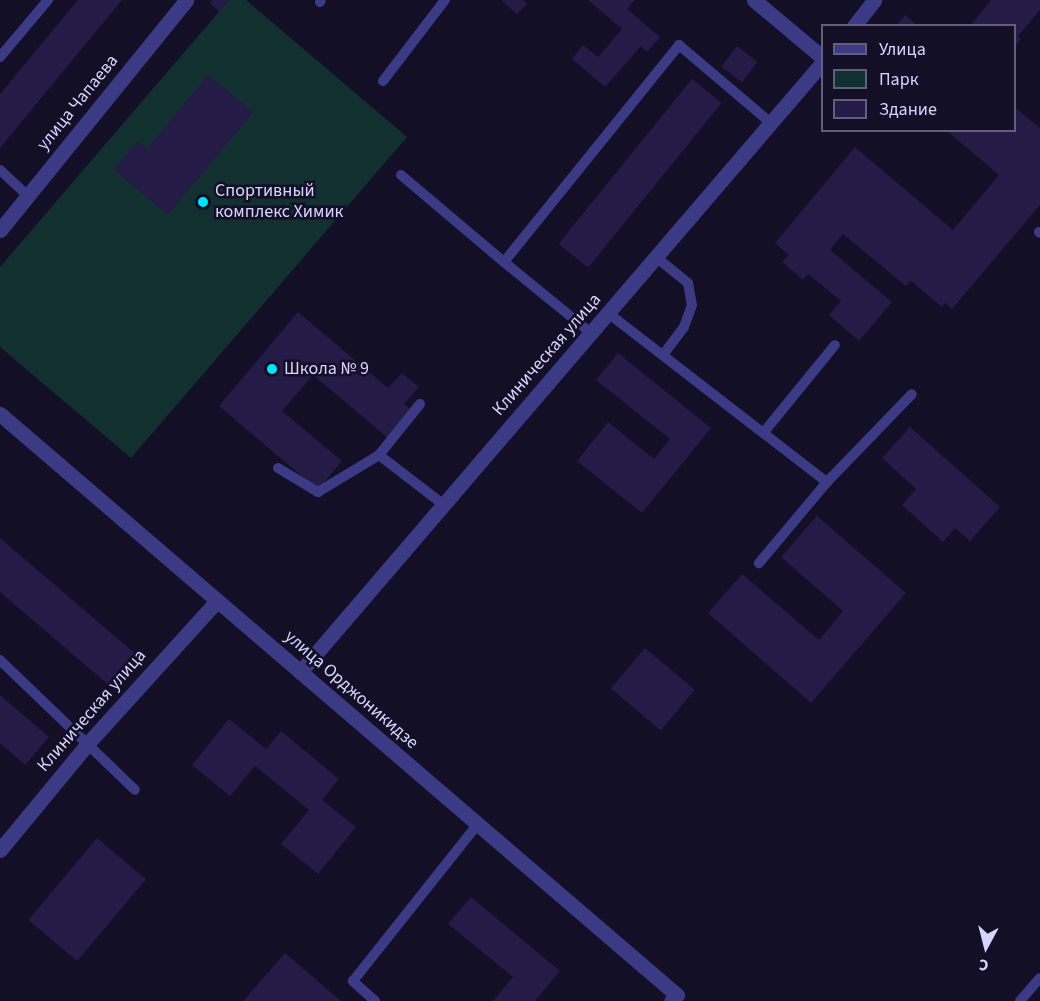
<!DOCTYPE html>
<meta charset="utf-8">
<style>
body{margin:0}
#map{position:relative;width:1040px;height:1001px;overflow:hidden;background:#130f26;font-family:"Source Sans 3",sans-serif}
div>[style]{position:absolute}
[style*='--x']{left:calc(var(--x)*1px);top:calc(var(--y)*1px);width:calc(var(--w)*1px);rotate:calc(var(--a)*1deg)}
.green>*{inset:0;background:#12302f}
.building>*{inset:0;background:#241b47;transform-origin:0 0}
.service>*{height:10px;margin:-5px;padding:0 5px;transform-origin:5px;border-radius:5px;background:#3d3a85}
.minor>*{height:15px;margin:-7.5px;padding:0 7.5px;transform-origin:7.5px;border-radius:7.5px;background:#3d3a85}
.tertiary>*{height:15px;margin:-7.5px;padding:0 7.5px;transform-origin:7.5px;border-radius:7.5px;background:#3d3a85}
.dots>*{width:16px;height:16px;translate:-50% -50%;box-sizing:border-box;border:3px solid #130f26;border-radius:50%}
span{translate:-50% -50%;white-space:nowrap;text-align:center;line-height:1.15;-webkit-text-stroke:5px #130f26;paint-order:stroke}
.street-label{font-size:18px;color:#d9d4ff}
.poi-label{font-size:18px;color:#d9d4ff}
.left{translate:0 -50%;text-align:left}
.legend{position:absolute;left:821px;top:24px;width:195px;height:108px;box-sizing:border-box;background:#130f26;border:2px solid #625e7d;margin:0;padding:8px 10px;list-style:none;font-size:18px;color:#d9d4ff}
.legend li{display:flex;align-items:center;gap:12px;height:30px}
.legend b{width:30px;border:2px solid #625e7d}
.north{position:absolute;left:956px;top:917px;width:60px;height:60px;-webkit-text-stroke:4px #130f26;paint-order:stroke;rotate:187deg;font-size:16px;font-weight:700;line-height:24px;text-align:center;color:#d9d4ff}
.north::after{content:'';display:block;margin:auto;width:21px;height:27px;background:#d9d4ff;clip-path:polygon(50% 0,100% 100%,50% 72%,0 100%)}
</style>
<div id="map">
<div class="green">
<div style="clip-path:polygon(229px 0,246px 0,407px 137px,131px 458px,0 347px,0 267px)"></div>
</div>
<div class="building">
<div style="clip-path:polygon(78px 0,122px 0,0 148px,0 94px)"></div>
<div style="clip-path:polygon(213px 0,230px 0,219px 12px,210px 3px)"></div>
<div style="clip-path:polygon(501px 0,523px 0,527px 4px,517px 14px)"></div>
<div style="clip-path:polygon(588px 0,635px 0,627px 9px,660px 37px,647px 52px,641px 46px,605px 87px,572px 59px,583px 45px,598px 57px,622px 29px)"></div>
<div style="clip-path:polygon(991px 0,1040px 0,1040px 10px,1018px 36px,1021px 39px,1014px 48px,1014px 26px,970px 26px)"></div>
<div style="clip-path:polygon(905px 15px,918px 26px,896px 26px)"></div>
<div style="left:737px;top:46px;width:26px;height:26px;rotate:37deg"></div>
<div style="clip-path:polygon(208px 75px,253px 112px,168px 215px,114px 170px,138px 141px,147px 149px)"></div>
<div style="left:692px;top:79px;width:38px;height:212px;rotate:39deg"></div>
<div style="clip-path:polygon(1014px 107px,1040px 128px,1040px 205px,952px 309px,945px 303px,942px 307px,911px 281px,906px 286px,843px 234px,830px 250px,892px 302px,859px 341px,829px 315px,841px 301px,808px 274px,803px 280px,782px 262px,789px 255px,775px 243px,855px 147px,953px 230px,999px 175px,946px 130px,1014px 130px)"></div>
<div style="clip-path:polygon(298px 312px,388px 388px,402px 373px,419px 387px,404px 404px,413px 411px,389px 439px,313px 375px,282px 411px,342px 461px,318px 490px,219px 406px)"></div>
<div style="clip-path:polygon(618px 353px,711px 428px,642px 513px,577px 461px,608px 422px,654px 459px,670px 439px,596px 380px)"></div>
<div style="clip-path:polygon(910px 427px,1000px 507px,970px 541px,955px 528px,943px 542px,902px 505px,916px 489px,882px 458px)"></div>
<div style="clip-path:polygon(817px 516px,906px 593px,811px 703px,708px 613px,742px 574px,819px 640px,843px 611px,781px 557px)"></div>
<div style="clip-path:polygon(0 538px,138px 656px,111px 687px,0 592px)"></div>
<div style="left:645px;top:648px;width:65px;height:53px;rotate:40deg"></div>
<div style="clip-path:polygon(0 695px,49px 737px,25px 765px,0 743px)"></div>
<div style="clip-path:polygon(229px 719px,266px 749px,281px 731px,339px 779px,322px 800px,356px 827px,318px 874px,281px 844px,309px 810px,255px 766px,230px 796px,192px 765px)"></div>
<div style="left:97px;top:838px;width:64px;height:107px;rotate:40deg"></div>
<div style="clip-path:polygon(471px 897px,560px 971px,535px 1001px,493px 1001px,513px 977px,448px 924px)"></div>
<div style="clip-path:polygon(285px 953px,341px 1001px,243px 1001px)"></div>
</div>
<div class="service">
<div style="--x:320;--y:2;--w:2;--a:-63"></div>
<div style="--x:0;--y:57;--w:75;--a:-49.9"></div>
<div style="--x:383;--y:81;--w:102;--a:-52.6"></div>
<div style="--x:0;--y:170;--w:38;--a:43"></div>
<div style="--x:401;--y:175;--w:135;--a:40.2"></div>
<div style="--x:1039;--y:232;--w:1;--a:45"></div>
<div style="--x:656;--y:257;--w:41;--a:39.1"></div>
<div style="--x:688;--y:283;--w:22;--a:80"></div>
<div style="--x:692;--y:305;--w:23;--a:110"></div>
<div style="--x:684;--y:327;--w:34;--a:127"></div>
<div style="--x:608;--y:313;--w:277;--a:37.7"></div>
<div style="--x:827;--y:482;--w:106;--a:130"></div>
<div style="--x:591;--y:333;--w:112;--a:-140.8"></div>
<div style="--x:504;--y:262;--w:279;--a:-51.1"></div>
<div style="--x:679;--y:45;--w:121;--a:40.3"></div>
<div style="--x:420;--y:404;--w:65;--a:128.8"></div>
<div style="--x:379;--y:455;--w:82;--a:37.6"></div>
<div style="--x:764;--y:432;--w:112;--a:-50.8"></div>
<div style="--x:278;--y:468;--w:47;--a:31"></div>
<div style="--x:318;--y:492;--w:71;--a:-31.2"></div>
<div style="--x:827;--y:482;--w:122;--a:-46"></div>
<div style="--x:0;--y:660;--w:187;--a:43.9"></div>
<div style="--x:375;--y:1001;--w:30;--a:-138"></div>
<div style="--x:353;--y:981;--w:201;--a:-51.5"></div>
<div style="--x:1020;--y:1001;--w:30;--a:-49"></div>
</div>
<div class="minor">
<div style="--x:754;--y:0;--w:89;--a:40"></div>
<div style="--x:854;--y:26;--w:33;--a:-52"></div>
<div style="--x:0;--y:414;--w:892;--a:40.64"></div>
<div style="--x:677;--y:995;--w:8;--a:135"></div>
<div style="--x:300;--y:672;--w:802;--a:-49.4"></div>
<div style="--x:0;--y:850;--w:140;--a:-50.5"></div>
<div style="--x:89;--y:742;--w:190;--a:-47.8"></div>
</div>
<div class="tertiary">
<div style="--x:0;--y:230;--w:296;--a:-51"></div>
</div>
<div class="dots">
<div style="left:203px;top:202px;background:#00e5ff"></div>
<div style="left:272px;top:369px;background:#00e5ff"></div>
</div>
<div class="street-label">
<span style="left:78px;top:103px;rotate:-51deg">улица Чапаева</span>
<span style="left:547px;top:355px;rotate:-49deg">Клиническая улица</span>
<span style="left:351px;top:690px;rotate:41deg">улица Орджоникидзе</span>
<span style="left:92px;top:711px;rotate:-49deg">Клиническая улица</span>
</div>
<div class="poi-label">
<span class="left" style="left:215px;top:202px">Спортивный<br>комплекс Химик</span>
<span class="left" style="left:284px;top:369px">Школа № 9</span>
</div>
<ul class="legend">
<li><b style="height:8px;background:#3d3a85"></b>Улица</li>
<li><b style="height:16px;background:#12302f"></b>Парк</li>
<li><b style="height:16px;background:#241b47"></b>Здание</li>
</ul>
<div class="north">С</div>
</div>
